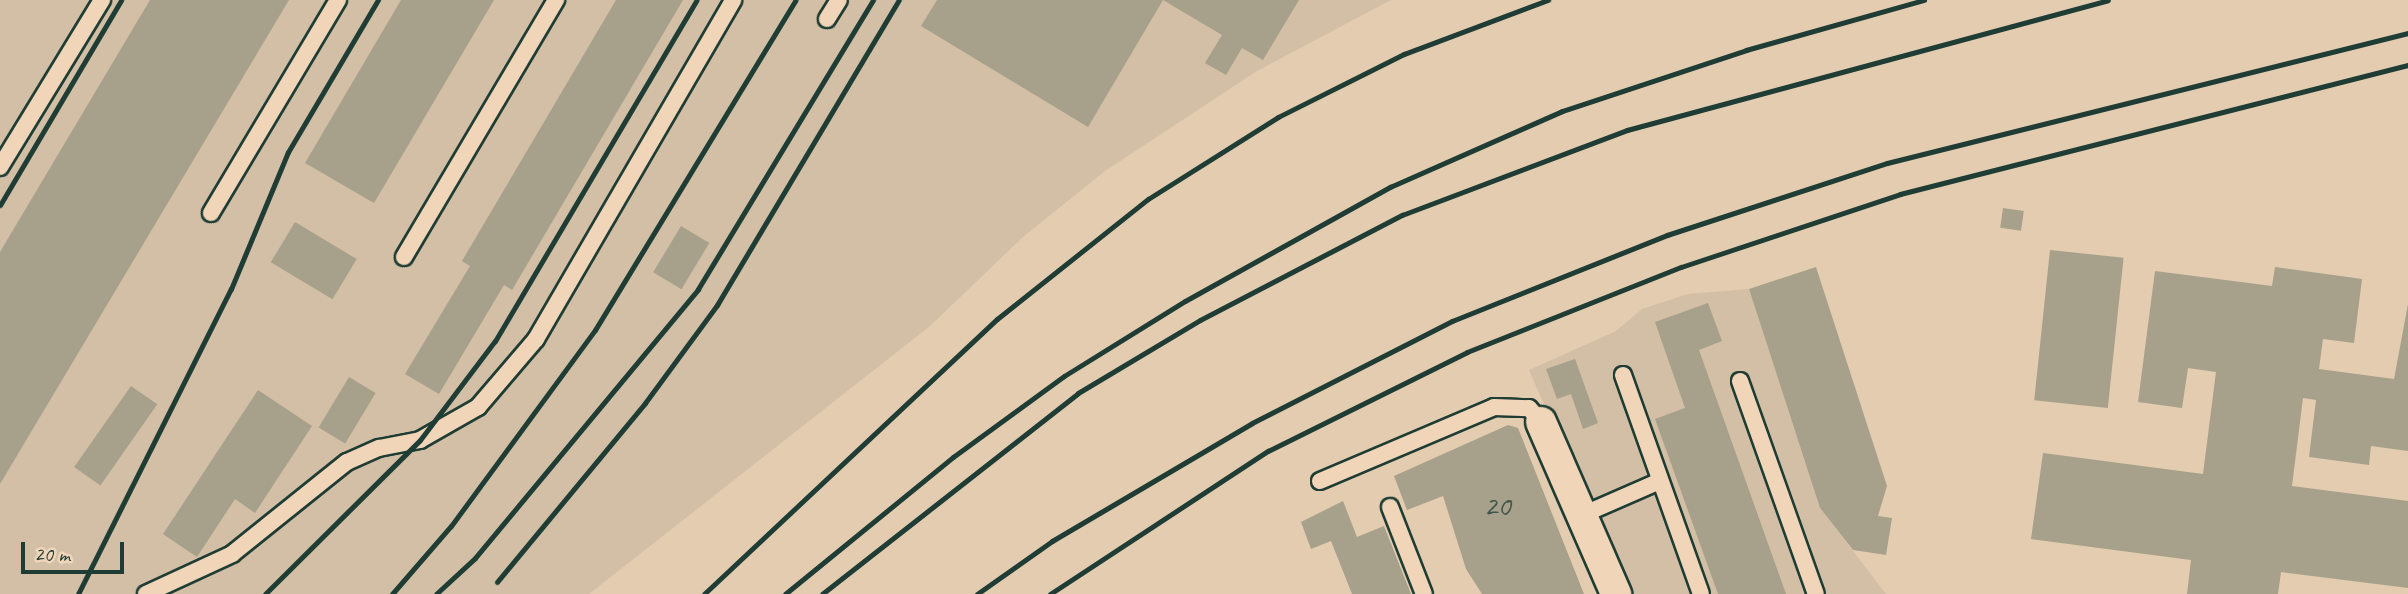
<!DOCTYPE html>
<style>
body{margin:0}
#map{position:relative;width:2408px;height:594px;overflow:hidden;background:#e4ccb0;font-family:Caveat,sans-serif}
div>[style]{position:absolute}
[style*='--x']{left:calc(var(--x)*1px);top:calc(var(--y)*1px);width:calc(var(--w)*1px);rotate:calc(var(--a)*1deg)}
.built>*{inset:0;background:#d2bfa5}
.building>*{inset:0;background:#a7a08a;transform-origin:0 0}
.roads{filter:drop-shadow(2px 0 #1f3d34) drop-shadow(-2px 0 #1f3d34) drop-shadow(0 2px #1f3d34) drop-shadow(0 -2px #1f3d34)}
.service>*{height:16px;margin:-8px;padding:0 8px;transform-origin:8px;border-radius:8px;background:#f1d5b8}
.minor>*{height:30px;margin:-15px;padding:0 15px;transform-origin:15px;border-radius:15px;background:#f1d5b8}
.rail>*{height:5px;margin:-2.5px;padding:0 2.5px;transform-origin:2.5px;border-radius:2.5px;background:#1f3d34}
span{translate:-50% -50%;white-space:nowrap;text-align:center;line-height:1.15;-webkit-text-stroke:6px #f1d5b8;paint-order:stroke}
.number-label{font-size:30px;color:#41564a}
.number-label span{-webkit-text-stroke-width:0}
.scale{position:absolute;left:21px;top:542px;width:103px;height:32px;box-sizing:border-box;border:4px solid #1f3d34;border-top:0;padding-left:9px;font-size:21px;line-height:24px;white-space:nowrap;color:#1f3d34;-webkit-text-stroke:5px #f1d5b8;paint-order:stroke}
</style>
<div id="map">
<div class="built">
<div style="clip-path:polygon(0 0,1391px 0,1257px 71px,1105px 171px,1023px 237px,930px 326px,589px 594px,0 594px)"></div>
<div style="clip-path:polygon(1749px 289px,1820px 508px,1886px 594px,1627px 594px,1529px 370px,1616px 331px,1642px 309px,1688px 294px)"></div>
</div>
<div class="building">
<div style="clip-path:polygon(150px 0,289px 0,0 484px,0 252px)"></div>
<div style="clip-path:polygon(401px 0,494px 0,374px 203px,305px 163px)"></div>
<div style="clip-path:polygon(616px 0,683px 0,512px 290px,504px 285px,439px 394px,405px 374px,470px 266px,462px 261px)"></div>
<div style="clip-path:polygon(937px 0,1299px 0,1263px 60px,1242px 48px,1226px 75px,1205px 63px,1222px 35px,1163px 0,1088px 127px,921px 26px)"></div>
<div style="left:2003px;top:208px;width:21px;height:20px;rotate:8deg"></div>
<div style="left:295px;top:222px;width:72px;height:47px;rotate:31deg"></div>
<div style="left:681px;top:226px;width:33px;height:54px;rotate:31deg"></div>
<div style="left:2050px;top:250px;width:74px;height:151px;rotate:6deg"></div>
<div style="clip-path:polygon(1816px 267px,1887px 486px,1878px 516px,1892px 518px,1886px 555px,1853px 550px,1820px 508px,1749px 289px)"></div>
<div style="clip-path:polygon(2275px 267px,2362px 279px,2354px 343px,2323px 339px,2319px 369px,2394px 379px,2408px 304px,2408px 451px,2371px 446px,2369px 465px,2309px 457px,2316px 400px,2303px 398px,2292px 486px,2408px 501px,2408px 588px,2281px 572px,2278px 594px,2187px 594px,2191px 560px,2031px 539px,2043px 453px,2203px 474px,2216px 372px,2188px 368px,2182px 408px,2138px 402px,2155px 271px,2272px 286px)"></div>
<div style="clip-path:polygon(1708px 303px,1722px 341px,1699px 350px,1786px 594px,1718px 594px,1655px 419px,1685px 408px,1655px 322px)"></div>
<div style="clip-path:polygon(1575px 359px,1598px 423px,1583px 429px,1571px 394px,1557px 399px,1546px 369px)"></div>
<div style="left:349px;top:377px;width:31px;height:59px;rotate:31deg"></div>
<div style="left:131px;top:386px;width:32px;height:99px;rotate:35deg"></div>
<div style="clip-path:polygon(258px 390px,312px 426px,255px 513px,235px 499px,197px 557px,163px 534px)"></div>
<div style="clip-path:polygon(1508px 425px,1518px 428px,1584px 594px,1482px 594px,1466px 569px,1443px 496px,1407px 510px,1394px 476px)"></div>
<div style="clip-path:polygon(1343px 501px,1357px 537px,1384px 526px,1411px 594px,1352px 594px,1331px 541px,1311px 549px,1301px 522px)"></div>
</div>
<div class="roads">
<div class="service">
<div style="--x:827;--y:19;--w:22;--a:-58"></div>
<div style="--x:0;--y:167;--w:196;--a:-58.6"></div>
<div style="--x:211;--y:213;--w:248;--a:-59.2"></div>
<div style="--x:404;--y:257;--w:299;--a:-59.4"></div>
<div style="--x:1623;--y:375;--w:232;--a:70.4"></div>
<div style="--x:1740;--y:381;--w:226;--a:70.4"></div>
<div style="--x:1320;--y:481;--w:189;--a:-23"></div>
<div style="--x:1494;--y:407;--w:35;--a:2"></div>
<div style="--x:1529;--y:408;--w:18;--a:49"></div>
<div style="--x:1390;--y:507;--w:93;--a:68.7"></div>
<div style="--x:1582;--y:515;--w:85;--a:-23.6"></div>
<div style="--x:146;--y:594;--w:95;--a:-24.9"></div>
<div style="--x:232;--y:554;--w:147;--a:-38.7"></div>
<div style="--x:347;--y:462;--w:35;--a:-24"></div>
<div style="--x:379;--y:448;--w:42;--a:-11"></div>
<div style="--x:420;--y:440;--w:67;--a:-29.6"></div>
<div style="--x:478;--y:407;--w:89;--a:-49.5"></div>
<div style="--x:536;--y:339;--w:392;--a:-59.8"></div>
</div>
<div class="minor">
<div style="--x:1541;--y:422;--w:188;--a:66.4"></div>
</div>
</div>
<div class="rail">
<div style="--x:0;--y:205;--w:238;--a:-59.4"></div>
<div style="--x:497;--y:582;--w:232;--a:-50.4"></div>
<div style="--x:645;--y:403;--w:122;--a:-53.7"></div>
<div style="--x:717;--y:305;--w:355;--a:-59.2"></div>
<div style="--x:78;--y:594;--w:341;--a:-63.4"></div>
<div style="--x:231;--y:289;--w:148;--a:-67.4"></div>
<div style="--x:288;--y:152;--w:177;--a:-59.4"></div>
<div style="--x:265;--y:594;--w:218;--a:-44.8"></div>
<div style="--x:420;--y:440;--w:124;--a:-52.9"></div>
<div style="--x:495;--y:341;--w:396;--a:-59.4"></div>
<div style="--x:392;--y:594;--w:90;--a:-49.1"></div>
<div style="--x:451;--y:526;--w:243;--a:-53.7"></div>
<div style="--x:595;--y:330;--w:386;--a:-58.7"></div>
<div style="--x:436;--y:594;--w:53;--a:-42.7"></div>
<div style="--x:475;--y:558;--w:349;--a:-50.3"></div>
<div style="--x:698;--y:289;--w:338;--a:-58.8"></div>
<div style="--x:704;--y:594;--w:402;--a:-43.2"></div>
<div style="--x:997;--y:319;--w:193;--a:-38.5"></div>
<div style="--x:1148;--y:199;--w:154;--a:-32.2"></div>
<div style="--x:1278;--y:117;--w:141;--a:-26.6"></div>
<div style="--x:1404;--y:54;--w:154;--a:-20.6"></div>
<div style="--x:785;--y:594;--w:217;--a:-39.2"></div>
<div style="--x:953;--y:457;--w:137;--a:-36.1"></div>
<div style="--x:1064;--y:376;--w:142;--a:-31.8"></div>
<div style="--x:1185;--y:301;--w:235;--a:-29.1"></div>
<div style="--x:1390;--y:187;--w:188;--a:-23.8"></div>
<div style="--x:1562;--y:111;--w:194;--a:-18.3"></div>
<div style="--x:1746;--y:50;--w:185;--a:-15.7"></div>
<div style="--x:822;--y:594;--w:325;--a:-38.1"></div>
<div style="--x:1078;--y:393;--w:142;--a:-30.9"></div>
<div style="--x:1200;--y:320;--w:228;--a:-27.5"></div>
<div style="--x:1402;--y:215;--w:241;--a:-20.7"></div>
<div style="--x:1627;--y:130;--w:498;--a:-15.1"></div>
<div style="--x:977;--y:594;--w:92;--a:-35.2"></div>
<div style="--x:1052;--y:541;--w:232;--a:-30.5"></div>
<div style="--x:1252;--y:423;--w:225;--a:-27"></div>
<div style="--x:1452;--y:321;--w:232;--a:-21.8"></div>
<div style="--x:1667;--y:235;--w:231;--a:-18.1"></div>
<div style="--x:1887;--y:163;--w:537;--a:-14.01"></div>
<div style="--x:1050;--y:594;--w:261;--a:-33.3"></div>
<div style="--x:1268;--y:451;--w:222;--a:-26.4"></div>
<div style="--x:1467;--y:352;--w:230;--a:-21.7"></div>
<div style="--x:1681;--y:267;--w:231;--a:-18.4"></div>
<div style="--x:1900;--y:194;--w:524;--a:-14.25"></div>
</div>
<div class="number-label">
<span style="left:1497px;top:505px">20</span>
</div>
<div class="scale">20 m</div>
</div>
